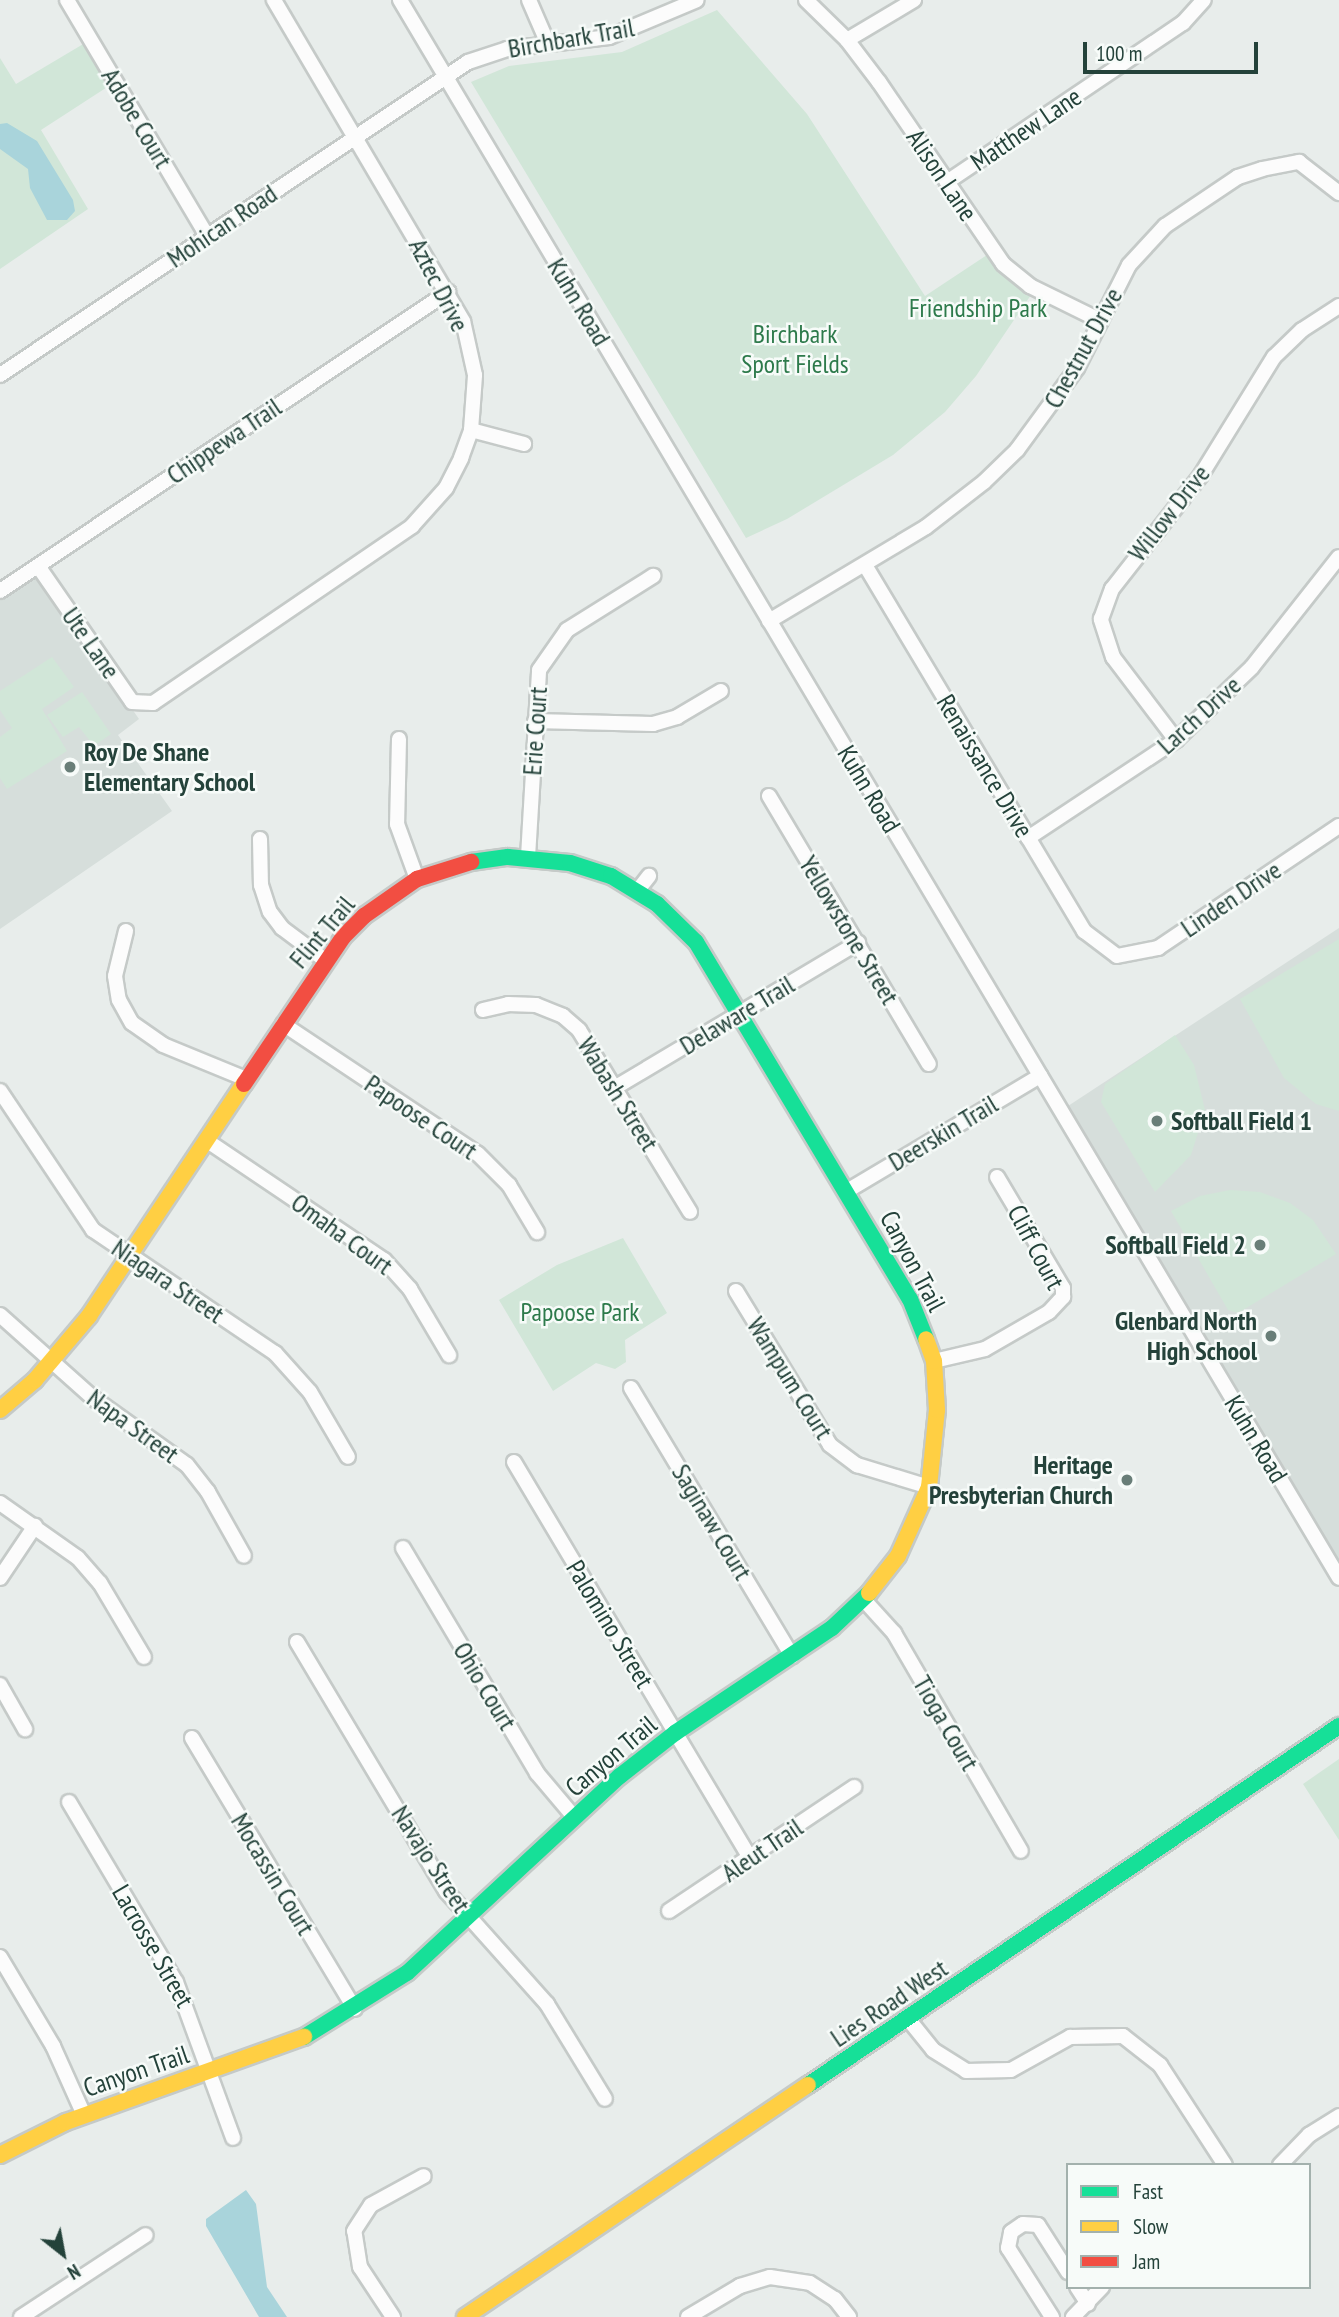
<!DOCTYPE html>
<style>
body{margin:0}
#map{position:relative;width:1339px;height:2317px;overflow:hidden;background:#e8edeb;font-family:"PT Sans Narrow",sans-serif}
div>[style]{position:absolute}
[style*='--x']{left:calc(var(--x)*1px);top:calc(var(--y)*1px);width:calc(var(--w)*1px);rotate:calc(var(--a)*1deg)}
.built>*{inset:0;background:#d6dedb}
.green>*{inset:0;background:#d1e6d8}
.water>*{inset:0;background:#a9d4db}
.roads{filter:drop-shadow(2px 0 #c5cac8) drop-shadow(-2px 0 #c5cac8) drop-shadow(0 2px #c5cac8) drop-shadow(0 -2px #c5cac8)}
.street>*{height:14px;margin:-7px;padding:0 7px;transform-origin:7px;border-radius:7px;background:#fcfcfc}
.fast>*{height:16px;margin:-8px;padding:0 8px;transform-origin:8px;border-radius:8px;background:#16e098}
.slow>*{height:16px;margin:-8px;padding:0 8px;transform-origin:8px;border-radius:8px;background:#ffcf43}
.jam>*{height:16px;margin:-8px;padding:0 8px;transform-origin:8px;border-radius:8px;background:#f24e42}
.dots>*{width:19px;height:19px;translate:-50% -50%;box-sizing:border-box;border:4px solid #f7fbf9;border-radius:50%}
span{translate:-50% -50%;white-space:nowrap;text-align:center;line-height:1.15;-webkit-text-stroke:5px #f7fbf9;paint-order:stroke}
.street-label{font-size:26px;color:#24423a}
.park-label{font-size:26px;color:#2d7a4b}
.poi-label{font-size:26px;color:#24423a;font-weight:700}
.left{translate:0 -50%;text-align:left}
.right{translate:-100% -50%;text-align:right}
.legend{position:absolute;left:1066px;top:2163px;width:245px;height:126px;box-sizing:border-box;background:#f7fbf9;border:2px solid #a3b1ad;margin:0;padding:9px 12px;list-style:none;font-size:21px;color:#24423a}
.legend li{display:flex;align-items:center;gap:14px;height:35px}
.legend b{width:35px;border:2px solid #a3b1ad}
.north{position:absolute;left:28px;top:2219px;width:70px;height:70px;-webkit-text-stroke:5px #f7fbf9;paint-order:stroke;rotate:149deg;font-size:19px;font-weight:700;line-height:28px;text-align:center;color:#24423a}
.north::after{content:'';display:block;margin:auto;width:24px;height:32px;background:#24423a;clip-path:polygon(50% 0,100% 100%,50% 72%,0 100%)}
.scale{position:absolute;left:1083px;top:42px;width:175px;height:32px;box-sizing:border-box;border:4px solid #24423a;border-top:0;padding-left:9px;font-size:21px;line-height:24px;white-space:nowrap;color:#24423a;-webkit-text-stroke:5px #f7fbf9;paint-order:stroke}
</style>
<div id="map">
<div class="built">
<div style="clip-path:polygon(36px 571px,139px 719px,118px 735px,172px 811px,0 929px,0 595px)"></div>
<div style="clip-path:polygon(1339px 928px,1339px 1565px,1065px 1108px)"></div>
</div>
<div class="green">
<div style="clip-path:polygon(717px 10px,807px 114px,925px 296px,993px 251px,1035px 289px,976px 376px,945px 412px,893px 455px,787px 519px,746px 538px,471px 82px,509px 66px,622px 52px)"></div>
<div style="clip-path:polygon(90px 40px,115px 82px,41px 130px,88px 209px,0 269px,0 58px,16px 84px)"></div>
<div style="clip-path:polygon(52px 657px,74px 687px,42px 709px,67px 751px,7px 789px,0 778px,0 737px,12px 728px,0 710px,0 691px)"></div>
<div style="clip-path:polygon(82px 692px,111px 734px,94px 746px,79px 727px,63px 737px,47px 715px)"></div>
<div style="clip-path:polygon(1339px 939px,1339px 1111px,1316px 1104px,1284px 1078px,1240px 999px)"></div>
<div style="clip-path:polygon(1175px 1035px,1194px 1065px,1205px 1110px,1191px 1155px,1155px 1192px,1101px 1102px,1105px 1084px)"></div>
<div style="clip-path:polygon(1230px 1190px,1260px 1192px,1290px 1203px,1313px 1220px,1336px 1254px,1238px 1313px,1228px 1310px,1171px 1211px,1200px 1196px)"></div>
<div style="clip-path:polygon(623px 1238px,667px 1313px,625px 1340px,626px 1362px,615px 1369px,596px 1363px,553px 1391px,499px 1300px,557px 1265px)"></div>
<div style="clip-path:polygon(1339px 1759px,1339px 1840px,1303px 1784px)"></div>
</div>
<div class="water">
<div style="clip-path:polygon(7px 123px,37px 141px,73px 200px,75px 211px,67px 220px,47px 220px,30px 188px,28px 169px,0 149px,0 124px)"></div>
<div style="clip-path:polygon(246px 2190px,256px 2204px,267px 2287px,287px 2317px,259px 2317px,206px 2226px,206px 2219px)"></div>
</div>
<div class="roads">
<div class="street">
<div style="--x:67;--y:0;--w:274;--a:59.3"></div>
<div style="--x:400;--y:0;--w:1836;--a:59.24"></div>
<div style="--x:529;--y:0;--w:48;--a:66.6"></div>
<div style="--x:806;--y:0;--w:57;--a:44.3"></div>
<div style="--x:847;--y:40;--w:53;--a:52.7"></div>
<div style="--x:879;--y:82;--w:220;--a:55.7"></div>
<div style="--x:1003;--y:264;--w:35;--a:39"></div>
<div style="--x:1030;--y:286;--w:79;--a:26.2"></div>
<div style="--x:847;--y:40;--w:78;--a:-30.8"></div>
<div style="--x:947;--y:182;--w:285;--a:-34"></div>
<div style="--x:1183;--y:23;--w:31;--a:-48"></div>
<div style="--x:0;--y:375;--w:563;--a:-33.77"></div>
<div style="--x:468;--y:62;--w:41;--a:-18.4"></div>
<div style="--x:507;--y:49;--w:103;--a:-6.7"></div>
<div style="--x:609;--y:37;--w:95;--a:-22.8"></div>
<div style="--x:471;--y:430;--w:55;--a:14.8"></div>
<div style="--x:865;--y:565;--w:427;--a:59.1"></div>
<div style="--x:1084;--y:931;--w:41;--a:37.1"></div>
<div style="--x:1117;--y:956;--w:42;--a:-11"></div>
<div style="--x:1158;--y:948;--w:218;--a:-34"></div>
<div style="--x:38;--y:566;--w:165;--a:55.3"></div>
<div style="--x:132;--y:702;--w:21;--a:3"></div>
<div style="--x:153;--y:703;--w:314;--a:-34.3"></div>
<div style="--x:412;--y:526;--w:51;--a:-48.2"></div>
<div style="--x:446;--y:488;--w:34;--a:-63"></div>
<div style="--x:461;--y:458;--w:30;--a:-70"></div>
<div style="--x:471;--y:430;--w:55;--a:-85.8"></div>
<div style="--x:475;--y:375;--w:55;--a:-102.5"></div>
<div style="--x:463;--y:321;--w:373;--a:-120.5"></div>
<div style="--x:0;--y:591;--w:539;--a:-33.72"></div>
<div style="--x:769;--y:621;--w:183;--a:-30.9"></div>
<div style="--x:926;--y:527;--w:73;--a:-37.8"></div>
<div style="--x:984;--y:482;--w:46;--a:-44.1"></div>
<div style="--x:1017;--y:450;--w:102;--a:-53.8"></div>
<div style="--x:1077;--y:368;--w:115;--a:-63.2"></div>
<div style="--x:1129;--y:265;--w:53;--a:-47.3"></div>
<div style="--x:1165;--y:226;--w:88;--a:-33.9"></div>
<div style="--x:1238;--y:177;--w:25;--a:-18"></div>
<div style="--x:1262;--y:169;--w:38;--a:-11"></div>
<div style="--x:1299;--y:162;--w:51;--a:37.8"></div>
<div style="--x:535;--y:721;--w:118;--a:1.5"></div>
<div style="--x:653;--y:724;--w:25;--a:-16"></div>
<div style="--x:677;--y:717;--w:51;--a:-30.6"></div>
<div style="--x:399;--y:739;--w:85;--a:91.3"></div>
<div style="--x:397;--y:824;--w:59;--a:70"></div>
<div style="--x:1176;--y:740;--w:104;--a:-127.2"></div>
<div style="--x:1113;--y:657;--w:40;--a:-108"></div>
<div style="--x:1101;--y:619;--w:32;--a:-70"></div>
<div style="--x:1112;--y:589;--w:145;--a:-52"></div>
<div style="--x:1201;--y:475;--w:139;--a:-58.3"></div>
<div style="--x:1274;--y:357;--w:39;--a:-44"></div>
<div style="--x:1302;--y:330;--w:44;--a:-33"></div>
<div style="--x:769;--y:796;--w:312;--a:59.2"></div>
<div style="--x:1028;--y:838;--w:178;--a:-33.5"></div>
<div style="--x:1176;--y:740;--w:105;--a:-43.8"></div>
<div style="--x:1252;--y:667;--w:140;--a:-51.7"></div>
<div style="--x:260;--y:839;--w:46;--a:88.8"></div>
<div style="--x:261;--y:885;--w:28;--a:72"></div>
<div style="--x:270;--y:912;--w:20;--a:53"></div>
<div style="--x:282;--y:928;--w:54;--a:36.7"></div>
<div style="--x:528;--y:857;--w:187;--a:-86.6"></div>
<div style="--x:539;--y:670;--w:49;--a:-55"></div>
<div style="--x:567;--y:630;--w:102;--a:-32.1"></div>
<div style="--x:638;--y:890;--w:18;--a:-52"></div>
<div style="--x:126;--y:931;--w:46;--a:103.7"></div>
<div style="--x:115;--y:976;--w:24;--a:81"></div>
<div style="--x:119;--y:1000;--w:26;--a:61"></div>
<div style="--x:132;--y:1023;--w:38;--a:35"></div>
<div style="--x:163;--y:1045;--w:90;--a:22.3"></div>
<div style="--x:483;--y:1010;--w:26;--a:-13"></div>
<div style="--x:508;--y:1004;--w:28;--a:2"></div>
<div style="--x:536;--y:1005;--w:29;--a:22"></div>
<div style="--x:563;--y:1016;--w:21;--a:41"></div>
<div style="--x:579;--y:1030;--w:213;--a:58.6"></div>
<div style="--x:283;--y:1024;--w:234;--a:33.7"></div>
<div style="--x:478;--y:1154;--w:44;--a:45"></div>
<div style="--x:509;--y:1185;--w:55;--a:59.2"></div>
<div style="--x:616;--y:1087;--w:282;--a:-30.8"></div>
<div style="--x:0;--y:1091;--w:167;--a:56.2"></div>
<div style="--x:93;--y:1230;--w:220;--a:34.1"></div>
<div style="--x:275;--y:1353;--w:52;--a:48.1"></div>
<div style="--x:310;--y:1392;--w:75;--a:59.7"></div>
<div style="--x:206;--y:1140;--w:215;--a:34"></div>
<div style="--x:384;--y:1260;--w:39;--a:48"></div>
<div style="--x:410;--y:1289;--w:77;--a:59.4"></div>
<div style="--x:847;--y:1191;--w:225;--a:-30.8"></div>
<div style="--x:736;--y:1291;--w:180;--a:58.6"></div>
<div style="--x:830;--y:1445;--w:34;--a:37"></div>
<div style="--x:857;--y:1465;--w:75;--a:17"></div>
<div style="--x:0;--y:1315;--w:125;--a:41.7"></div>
<div style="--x:93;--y:1398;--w:115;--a:35.5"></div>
<div style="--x:187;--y:1465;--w:34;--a:52"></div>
<div style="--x:208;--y:1492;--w:73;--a:60.6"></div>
<div style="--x:934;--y:1361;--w:52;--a:-13.2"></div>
<div style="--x:985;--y:1349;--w:74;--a:-30"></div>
<div style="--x:1049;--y:1312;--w:21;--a:-47"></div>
<div style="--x:1063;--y:1297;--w:9;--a:-90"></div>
<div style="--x:1063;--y:1288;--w:129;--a:-120.7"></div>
<div style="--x:631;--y:1388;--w:313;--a:59"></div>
<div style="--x:514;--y:1462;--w:461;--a:59.2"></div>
<div style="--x:0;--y:1503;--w:95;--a:35.2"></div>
<div style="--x:78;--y:1558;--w:33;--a:49"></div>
<div style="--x:100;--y:1583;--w:86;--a:59.3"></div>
<div style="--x:403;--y:1548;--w:262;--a:59.2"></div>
<div style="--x:537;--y:1773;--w:59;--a:49.8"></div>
<div style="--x:0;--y:1578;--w:63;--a:-56.1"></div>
<div style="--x:864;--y:1600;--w:45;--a:47.7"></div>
<div style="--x:894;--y:1633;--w:252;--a:59.8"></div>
<div style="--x:297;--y:1642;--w:290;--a:59.1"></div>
<div style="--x:446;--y:1891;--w:152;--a:48.2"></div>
<div style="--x:547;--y:2004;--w:111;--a:58.6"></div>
<div style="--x:0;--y:1685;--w:51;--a:60.4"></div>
<div style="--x:192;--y:1738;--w:316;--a:59"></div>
<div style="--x:69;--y:1802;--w:209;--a:59.3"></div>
<div style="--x:176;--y:1982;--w:166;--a:69.9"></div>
<div style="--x:669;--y:1911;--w:223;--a:-33.8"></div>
<div style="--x:0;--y:1957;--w:104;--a:59.2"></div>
<div style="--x:53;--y:2046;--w:76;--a:65.8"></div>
<div style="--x:909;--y:2020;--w:38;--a:51"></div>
<div style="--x:933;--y:2050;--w:39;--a:32"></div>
<div style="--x:966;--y:2071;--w:45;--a:-1.3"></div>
<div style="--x:1011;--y:2070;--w:68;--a:-29.2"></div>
<div style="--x:1070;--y:2037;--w:53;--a:-1.1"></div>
<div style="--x:1123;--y:2036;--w:47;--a:38.1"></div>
<div style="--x:1160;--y:2065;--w:119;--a:57"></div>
<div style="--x:1280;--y:2165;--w:42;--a:-46"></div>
<div style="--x:1309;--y:2135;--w:36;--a:-32"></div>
<div style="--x:1077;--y:2287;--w:20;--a:57"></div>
<div style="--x:21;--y:2317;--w:149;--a:-33.3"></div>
<div style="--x:393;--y:2317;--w:60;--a:-123.4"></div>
<div style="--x:360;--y:2267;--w:36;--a:-99"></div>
<div style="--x:354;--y:2231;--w:31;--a:-57"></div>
<div style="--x:371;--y:2205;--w:60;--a:-28.7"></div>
<div style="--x:688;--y:2317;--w:61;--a:-30.8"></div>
<div style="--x:740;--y:2286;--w:31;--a:-17"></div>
<div style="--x:770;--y:2277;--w:40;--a:8.5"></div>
<div style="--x:810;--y:2283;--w:30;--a:33"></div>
<div style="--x:835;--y:2299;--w:23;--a:52"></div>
<div style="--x:1052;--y:2317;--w:82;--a:-122.5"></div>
<div style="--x:1008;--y:2248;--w:16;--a:-79"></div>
<div style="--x:1011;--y:2232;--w:14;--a:-34"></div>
<div style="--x:1023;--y:2224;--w:15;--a:4"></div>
<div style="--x:1038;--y:2225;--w:56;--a:57.4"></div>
<div style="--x:1073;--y:2317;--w:42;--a:-46"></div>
</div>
<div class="fast">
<div style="--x:471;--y:862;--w:37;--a:-8"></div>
<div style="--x:508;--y:857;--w:62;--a:5.5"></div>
<div style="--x:570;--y:863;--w:43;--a:17.6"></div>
<div style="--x:611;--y:876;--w:54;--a:31.3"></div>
<div style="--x:657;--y:904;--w:54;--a:44.3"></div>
<div style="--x:696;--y:942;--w:416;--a:59.1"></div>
<div style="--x:910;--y:1299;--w:43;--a:68.2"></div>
<div style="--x:304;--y:2037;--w:121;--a:-31.9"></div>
<div style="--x:407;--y:1973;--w:290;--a:-42.8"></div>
<div style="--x:620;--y:1776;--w:70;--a:-38"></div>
<div style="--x:675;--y:1733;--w:189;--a:-33.8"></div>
<div style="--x:832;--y:1628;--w:51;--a:-43.4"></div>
<div style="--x:808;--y:2085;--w:641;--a:-34.06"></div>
</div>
<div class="slow">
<div style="--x:0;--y:1410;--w:46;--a:-40.6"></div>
<div style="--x:35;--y:1380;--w:84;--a:-49.8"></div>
<div style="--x:89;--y:1316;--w:279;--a:-56.3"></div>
<div style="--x:869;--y:1593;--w:47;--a:-51.9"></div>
<div style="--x:898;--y:1556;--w:76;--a:-65.8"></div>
<div style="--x:929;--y:1487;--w:77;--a:-84.1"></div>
<div style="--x:937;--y:1410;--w:49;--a:-93.5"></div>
<div style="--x:934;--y:1361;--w:23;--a:-110"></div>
<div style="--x:0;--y:2155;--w:74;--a:-26.6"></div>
<div style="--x:66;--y:2122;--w:253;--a:-19.7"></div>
<div style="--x:465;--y:2317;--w:414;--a:-34.1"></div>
</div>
<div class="jam">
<div style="--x:244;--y:1084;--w:177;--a:-56"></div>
<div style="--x:343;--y:937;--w:30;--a:-45"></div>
<div style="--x:364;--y:916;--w:65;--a:-34.9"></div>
<div style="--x:417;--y:879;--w:57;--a:-17.5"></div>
</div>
</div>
<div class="dots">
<div style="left:70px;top:767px;background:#697e78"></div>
<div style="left:1157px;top:1121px;background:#697e78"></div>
<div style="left:1260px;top:1245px;background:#697e78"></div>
<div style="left:1271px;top:1336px;background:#697e78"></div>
<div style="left:1127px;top:1480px;background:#697e78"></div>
</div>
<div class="street-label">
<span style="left:571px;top:38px;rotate:-10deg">Birchbark Trail</span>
<span style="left:137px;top:118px;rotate:59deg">Adobe Court</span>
<span style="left:1026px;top:129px;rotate:-34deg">Matthew Lane</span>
<span style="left:942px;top:175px;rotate:56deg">Alison Lane</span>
<span style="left:222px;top:226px;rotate:-34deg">Mohican Road</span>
<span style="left:439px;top:285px;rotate:63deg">Aztec Drive</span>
<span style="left:579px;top:302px;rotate:59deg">Kuhn Road</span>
<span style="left:1083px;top:348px;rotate:-61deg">Chestnut Drive</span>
<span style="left:224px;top:441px;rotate:-34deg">Chippewa Trail</span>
<span style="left:1169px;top:513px;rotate:-52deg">Willow Drive</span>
<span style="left:91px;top:643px;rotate:55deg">Ute Lane</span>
<span style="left:1199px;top:715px;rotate:-42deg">Larch Drive</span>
<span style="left:535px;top:731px;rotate:-86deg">Erie Court</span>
<span style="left:985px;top:766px;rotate:59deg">Renaissance Drive</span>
<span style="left:869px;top:789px;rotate:59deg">Kuhn Road</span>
<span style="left:1231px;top:899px;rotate:-34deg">Linden Drive</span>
<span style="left:849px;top:930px;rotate:59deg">Yellowstone Street</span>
<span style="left:322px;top:932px;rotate:-50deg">Flint Trail</span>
<span style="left:737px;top:1015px;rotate:-31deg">Delaware Trail</span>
<span style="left:618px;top:1094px;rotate:58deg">Wabash Street</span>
<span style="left:421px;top:1117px;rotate:34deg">Papoose Court</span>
<span style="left:943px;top:1133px;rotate:-31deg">Deerskin Trail</span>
<span style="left:342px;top:1234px;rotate:36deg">Omaha Court</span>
<span style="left:1036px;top:1247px;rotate:62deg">Cliff Court</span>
<span style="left:913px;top:1261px;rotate:62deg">Canyon Trail</span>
<span style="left:168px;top:1281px;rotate:34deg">Niagara Street</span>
<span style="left:790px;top:1378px;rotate:58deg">Wampum Court</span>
<span style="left:133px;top:1426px;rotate:36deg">Napa Street</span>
<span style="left:1256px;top:1439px;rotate:59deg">Kuhn Road</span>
<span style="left:712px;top:1522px;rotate:59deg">Saginaw Court</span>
<span style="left:610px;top:1624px;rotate:59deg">Palomino Street</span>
<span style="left:485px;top:1686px;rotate:59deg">Ohio Court</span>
<span style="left:946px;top:1723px;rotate:60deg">Tioga Court</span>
<span style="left:611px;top:1756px;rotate:-40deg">Canyon Trail</span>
<span style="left:762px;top:1850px;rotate:-34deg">Aleut Trail</span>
<span style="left:431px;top:1859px;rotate:57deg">Navajo Street</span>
<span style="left:273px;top:1874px;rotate:59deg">Mocassin Court</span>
<span style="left:153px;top:1946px;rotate:60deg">Lacrosse Street</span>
<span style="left:889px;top:2003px;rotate:-34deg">Lies Road West</span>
<span style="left:136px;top:2071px;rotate:-19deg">Canyon Trail</span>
</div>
<div class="park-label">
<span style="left:978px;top:308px">Friendship Park</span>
<span style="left:795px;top:349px">Birchbark<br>Sport Fields</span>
<span style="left:580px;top:1312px">Papoose Park</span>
</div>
<div class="poi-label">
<span class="left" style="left:84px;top:767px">Roy De Shane<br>Elementary School</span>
<span class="left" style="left:1171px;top:1121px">Softball Field 1</span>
<span class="right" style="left:1246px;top:1245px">Softball Field 2</span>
<span class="right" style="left:1257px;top:1336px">Glenbard North<br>High School</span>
<span class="right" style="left:1113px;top:1480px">Heritage<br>Presbyterian Church</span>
</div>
<ul class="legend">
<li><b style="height:9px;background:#16e098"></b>Fast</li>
<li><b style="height:9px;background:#ffcf43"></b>Slow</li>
<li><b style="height:9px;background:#f24e42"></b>Jam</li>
</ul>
<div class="north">N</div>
<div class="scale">100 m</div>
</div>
